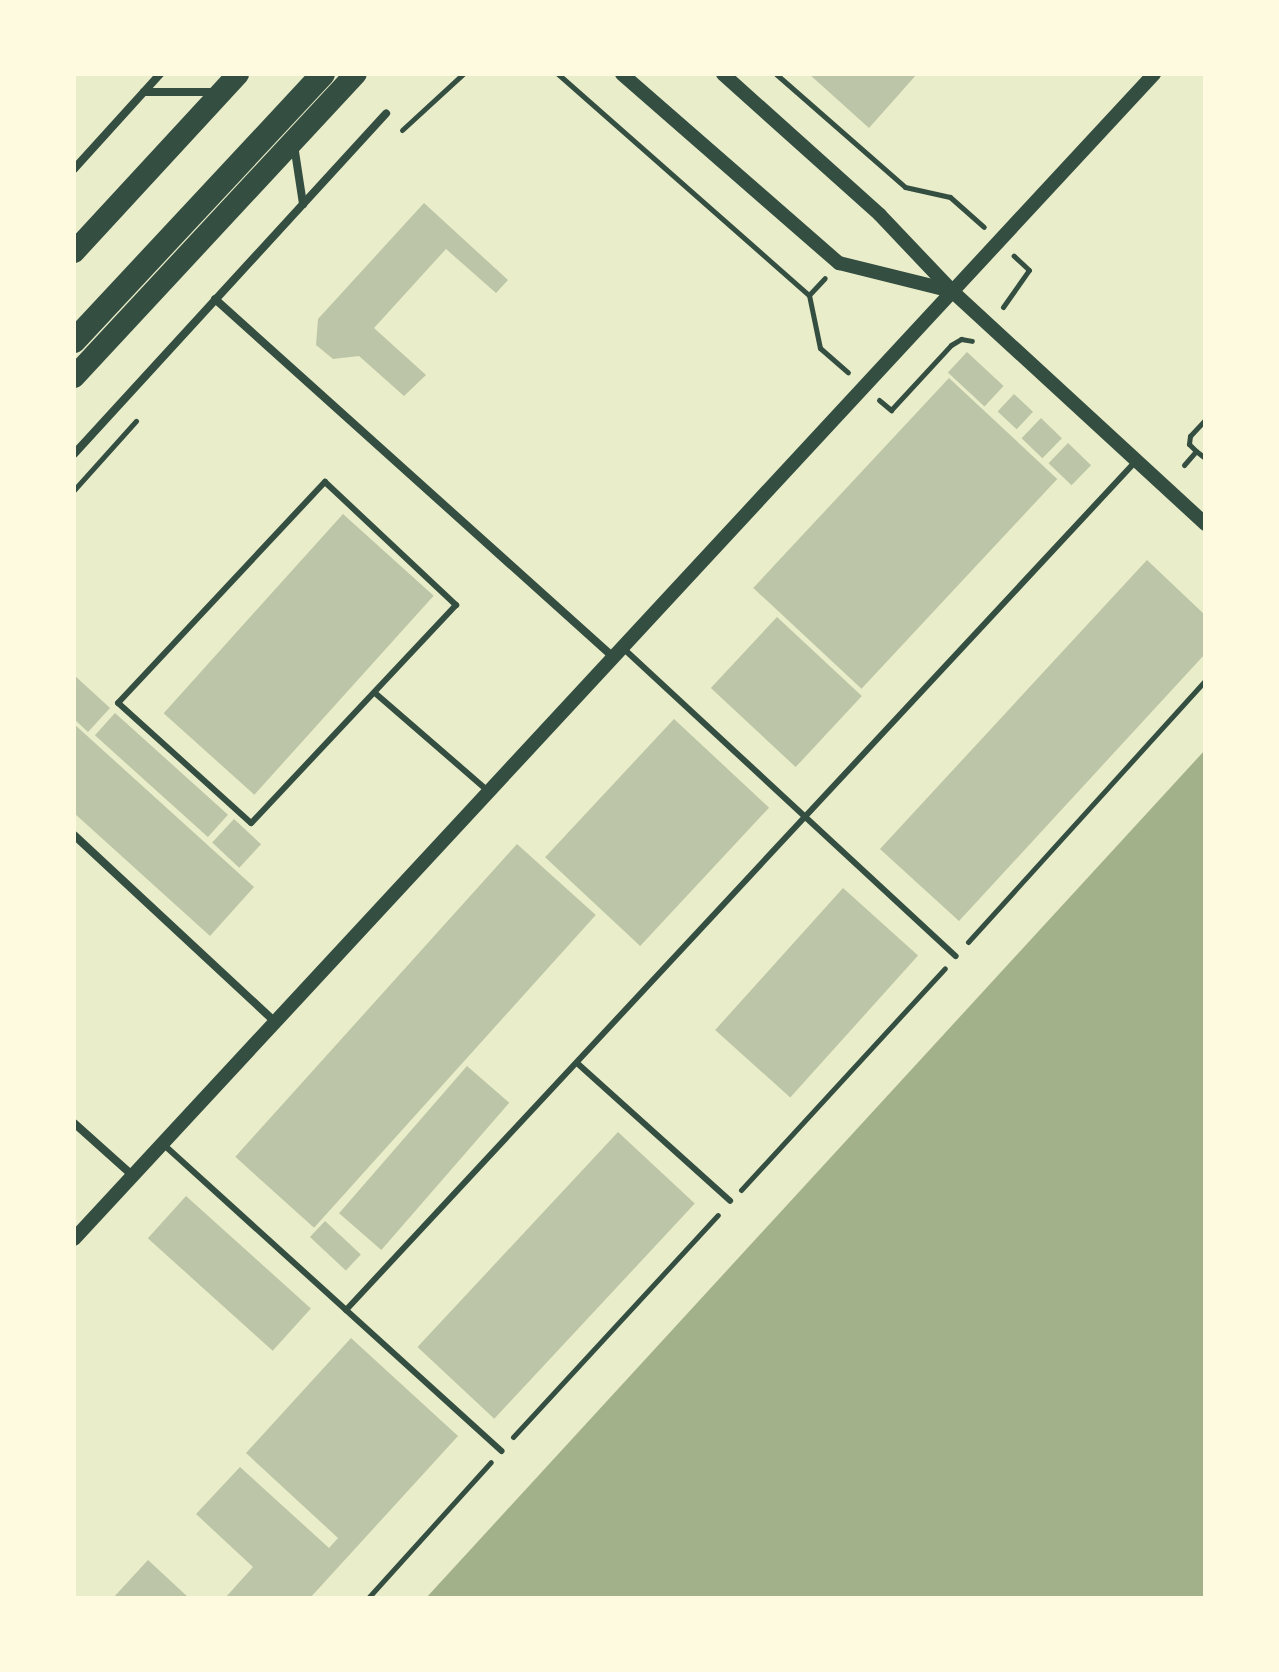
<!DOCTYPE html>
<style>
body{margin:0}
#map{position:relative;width:1279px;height:1672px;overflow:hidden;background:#e9edc9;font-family:Helvetica,sans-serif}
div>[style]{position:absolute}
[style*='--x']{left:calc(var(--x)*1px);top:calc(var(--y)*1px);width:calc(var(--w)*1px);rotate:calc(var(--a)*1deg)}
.water>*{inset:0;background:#a3b18a}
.building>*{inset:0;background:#bcc5a7;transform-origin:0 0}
.path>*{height:5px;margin:-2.5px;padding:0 2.5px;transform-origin:2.5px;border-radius:2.5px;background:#344e41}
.service>*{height:6px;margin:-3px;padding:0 3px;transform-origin:3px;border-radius:3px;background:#344e41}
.minor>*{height:8px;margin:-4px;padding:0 4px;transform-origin:4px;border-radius:4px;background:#344e41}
.tertiary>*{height:14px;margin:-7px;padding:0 7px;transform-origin:7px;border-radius:7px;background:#344e41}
.trunk>*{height:22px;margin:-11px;padding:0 11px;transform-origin:11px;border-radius:11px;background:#344e41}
.motorway>*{height:24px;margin:-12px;padding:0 12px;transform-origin:12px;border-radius:12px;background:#344e41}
span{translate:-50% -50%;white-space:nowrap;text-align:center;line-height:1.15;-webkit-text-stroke:8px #fefae0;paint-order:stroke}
.frame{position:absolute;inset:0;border:76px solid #fefae0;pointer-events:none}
</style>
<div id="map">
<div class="water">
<div style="clip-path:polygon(1205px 750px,1205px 1598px,426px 1598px)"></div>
</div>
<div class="building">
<div style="clip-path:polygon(809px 74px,917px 74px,869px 128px)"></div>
<div style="clip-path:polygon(424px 203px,508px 280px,496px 293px,446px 249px,374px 328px,426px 375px,404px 396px,359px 356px,333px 359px,316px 345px,318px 319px)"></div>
<div style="left:967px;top:352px;width:50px;height:28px;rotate:43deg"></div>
<div style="left:949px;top:378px;width:148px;height:287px;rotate:43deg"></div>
<div style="left:1014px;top:394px;width:26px;height:24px;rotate:43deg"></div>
<div style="left:1041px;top:418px;width:29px;height:28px;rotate:44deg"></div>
<div style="left:1068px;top:443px;width:32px;height:28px;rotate:44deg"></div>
<div style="left:343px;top:514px;width:122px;height:268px;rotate:42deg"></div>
<div style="clip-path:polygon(1147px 560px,1205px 615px,1205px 654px,959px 921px,880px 849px)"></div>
<div style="left:777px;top:617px;width:116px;height:97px;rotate:43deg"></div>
<div style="clip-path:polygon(74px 675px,110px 708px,88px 732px,74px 719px)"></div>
<div style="left:115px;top:713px;width:152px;height:30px;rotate:42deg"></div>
<div style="left:674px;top:719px;width:130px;height:189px;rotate:43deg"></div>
<div style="clip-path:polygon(74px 724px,254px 887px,210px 936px,74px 813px)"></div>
<div style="left:234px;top:819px;width:37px;height:32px;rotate:43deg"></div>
<div style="left:517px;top:844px;width:106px;height:421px;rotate:42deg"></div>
<div style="left:843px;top:888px;width:101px;height:191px;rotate:42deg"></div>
<div style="left:467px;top:1066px;width:56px;height:195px;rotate:41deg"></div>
<div style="left:618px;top:1132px;width:105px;height:294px;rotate:43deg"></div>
<div style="left:186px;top:1196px;width:168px;height:57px;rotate:42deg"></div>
<div style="left:325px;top:1221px;width:49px;height:22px;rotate:43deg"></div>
<div style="clip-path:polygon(351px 1338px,458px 1436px,310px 1598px,225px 1598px,253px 1567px,196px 1514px,240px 1467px,329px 1548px,338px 1538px,246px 1453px)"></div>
<div style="clip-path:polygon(148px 1560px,189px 1598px,113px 1598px)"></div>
</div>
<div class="path">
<div style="--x:558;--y:74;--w:334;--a:41.4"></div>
<div style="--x:809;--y:295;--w:54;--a:78.3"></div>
<div style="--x:820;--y:348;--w:37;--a:41"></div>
<div style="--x:776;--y:74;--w:171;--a:41.2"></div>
<div style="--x:905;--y:187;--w:46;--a:12.5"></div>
<div style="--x:950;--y:197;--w:45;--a:41.4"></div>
<div style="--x:402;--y:130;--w:83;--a:-42.6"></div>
<div style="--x:809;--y:295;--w:23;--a:-47"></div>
<div style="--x:1003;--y:307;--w:45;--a:-54.9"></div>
<div style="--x:1029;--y:270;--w:21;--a:-137"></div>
<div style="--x:879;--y:400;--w:16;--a:40"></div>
<div style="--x:891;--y:410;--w:88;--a:-47.3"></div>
<div style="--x:951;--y:345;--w:12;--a:-31"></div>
<div style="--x:961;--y:339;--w:11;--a:10"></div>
<div style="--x:1196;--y:451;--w:11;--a:38"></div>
<div style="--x:1184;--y:465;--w:18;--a:-49"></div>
<div style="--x:1196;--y:451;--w:10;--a:-135"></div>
<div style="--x:1189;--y:444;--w:8;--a:-83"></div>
<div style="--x:1190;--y:436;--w:22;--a:-47"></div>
<div style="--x:74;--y:490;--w:93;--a:-48.1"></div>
<div style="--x:968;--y:942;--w:353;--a:-47.8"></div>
<div style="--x:741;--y:1190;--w:301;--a:-47.4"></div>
<div style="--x:513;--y:1437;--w:302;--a:-47.3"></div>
<div style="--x:368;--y:1598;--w:183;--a:-47.9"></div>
</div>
<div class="service">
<div style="--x:325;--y:482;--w:180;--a:43.2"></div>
<div style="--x:456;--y:605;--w:299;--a:133.2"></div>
<div style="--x:251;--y:823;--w:179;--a:-137.9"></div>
<div style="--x:118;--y:703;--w:303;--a:-46.9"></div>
<div style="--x:624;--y:649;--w:452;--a:42.8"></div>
<div style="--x:375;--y:693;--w:148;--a:40.9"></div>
<div style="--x:577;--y:1063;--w:206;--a:42"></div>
<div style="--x:163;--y:1144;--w:457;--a:42.2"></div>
<div style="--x:346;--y:1310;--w:1160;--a:-47.06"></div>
</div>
<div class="minor">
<div style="--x:144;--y:92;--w:71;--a:0"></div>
<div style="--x:294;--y:145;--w:60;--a:81.3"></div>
<div style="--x:74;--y:169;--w:128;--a:-47.8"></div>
<div style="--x:215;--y:299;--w:534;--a:41.96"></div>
<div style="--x:74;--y:454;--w:462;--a:-47.5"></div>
<div style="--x:74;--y:835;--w:273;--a:42.9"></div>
<div style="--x:74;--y:1123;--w:78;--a:41.9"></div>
</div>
<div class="tertiary">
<div style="--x:622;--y:74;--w:288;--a:41.1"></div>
<div style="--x:839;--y:263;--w:116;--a:13.9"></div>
<div style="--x:723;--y:74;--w:211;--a:41.9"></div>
<div style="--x:880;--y:215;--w:105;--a:46.5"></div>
<div style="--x:952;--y:291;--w:344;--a:42.6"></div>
<div style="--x:74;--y:1239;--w:1589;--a:-47.17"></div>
</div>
<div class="trunk">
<div style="--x:74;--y:252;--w:242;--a:-47.3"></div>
<div style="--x:74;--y:377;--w:414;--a:-47.1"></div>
</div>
<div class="motorway">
<div style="--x:74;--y:341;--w:365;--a:-47"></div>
</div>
<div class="frame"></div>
</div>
